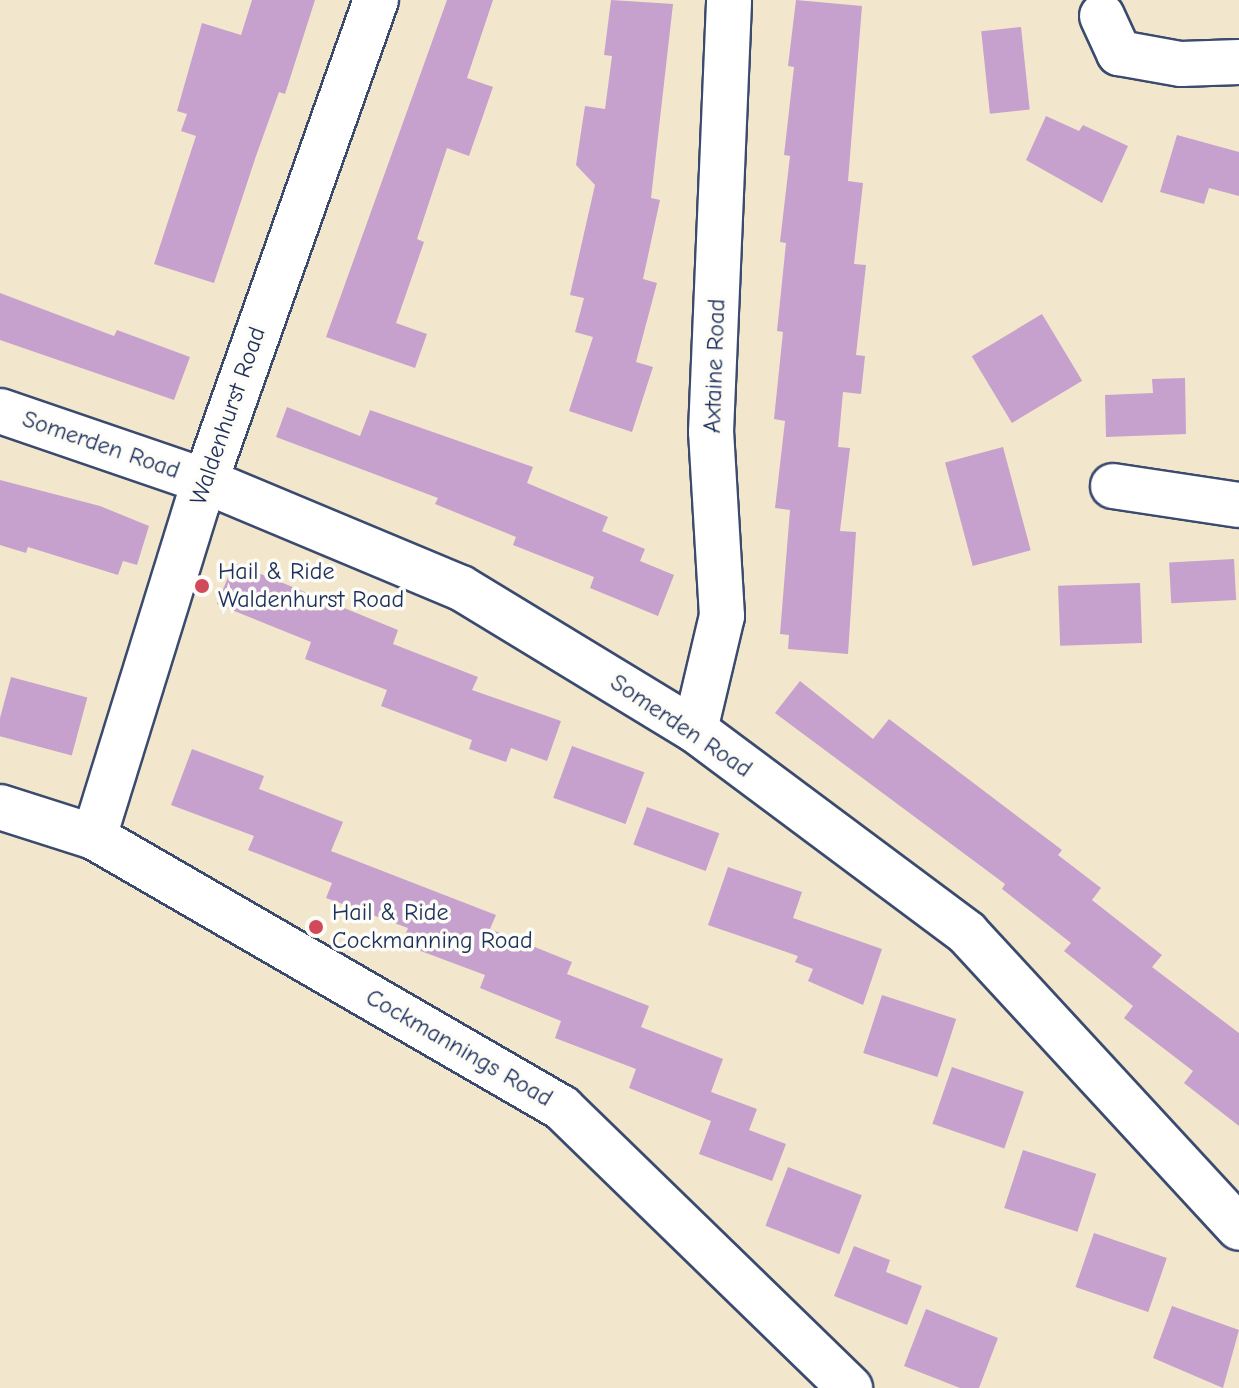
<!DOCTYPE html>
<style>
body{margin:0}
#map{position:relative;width:1239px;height:1388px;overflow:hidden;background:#f2e7cd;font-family:"Comic Neue",sans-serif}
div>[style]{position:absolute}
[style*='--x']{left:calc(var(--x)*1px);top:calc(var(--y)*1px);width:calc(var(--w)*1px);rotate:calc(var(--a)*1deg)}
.building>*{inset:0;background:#c6a1cd;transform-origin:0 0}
.roads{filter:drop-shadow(2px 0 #3b4b6f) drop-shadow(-2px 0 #3b4b6f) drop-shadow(0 2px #3b4b6f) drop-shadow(0 -2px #3b4b6f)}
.minor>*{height:44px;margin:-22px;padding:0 22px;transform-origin:22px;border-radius:22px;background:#fff}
.dots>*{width:22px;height:22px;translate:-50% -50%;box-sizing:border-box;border:4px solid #fdfcf7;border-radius:50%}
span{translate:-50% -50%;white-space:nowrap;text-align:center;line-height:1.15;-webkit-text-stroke:7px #fdfcf7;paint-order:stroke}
.street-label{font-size:24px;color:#1b2f5e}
.poi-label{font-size:24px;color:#1b2f5e}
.left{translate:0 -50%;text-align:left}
</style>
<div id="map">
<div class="building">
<div style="clip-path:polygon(252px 0,315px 0,285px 94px,279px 92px,256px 156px,214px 283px,154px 264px,196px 136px,181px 131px,187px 114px,177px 111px,202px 23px,241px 35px)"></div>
<div style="clip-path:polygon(447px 0,493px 0,467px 78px,493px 87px,469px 156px,447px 148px,417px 239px,424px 242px,396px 323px,427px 334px,415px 368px,326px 337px)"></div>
<div style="clip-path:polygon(611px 0,673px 4px,651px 198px,660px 200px,643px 279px,657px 283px,636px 362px,653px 367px,632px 432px,569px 411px,593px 337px,575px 332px,584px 298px,570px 295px,595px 185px,576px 165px,585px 106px,605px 109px,612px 56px,604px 55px)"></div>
<div style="clip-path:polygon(796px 0,862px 6px,848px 181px,863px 183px,854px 264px,866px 265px,856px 355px,865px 356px,861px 394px,843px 392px,838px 447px,850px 448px,840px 531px,856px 532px,848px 654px,788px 649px,789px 635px,780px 634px,790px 510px,775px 508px,785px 421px,774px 419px,783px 332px,777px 331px,786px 243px,780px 242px,790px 156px,784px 155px,794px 67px,788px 66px)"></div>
<div style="left:1021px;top:27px;width:83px;height:40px;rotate:84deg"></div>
<div style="clip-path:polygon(1046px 116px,1079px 131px,1083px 125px,1128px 146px,1102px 203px,1026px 160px)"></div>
<div style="clip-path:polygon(1177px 135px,1239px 152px,1239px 196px,1209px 188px,1204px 204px,1160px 192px)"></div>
<div style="clip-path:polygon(0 293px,114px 336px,117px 330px,190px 357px,174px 400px,0 340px)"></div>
<div style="left:1042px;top:314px;width:78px;height:82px;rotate:59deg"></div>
<div style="clip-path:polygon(1185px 378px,1186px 434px,1106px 437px,1105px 395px,1153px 393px,1152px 379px)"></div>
<div style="clip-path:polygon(287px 407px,360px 436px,370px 410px,533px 467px,527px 483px,608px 517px,602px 531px,645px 549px,640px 561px,674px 575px,658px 616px,590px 588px,594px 577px,513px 545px,516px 537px,435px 504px,438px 498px,276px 437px)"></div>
<div style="left:1003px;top:447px;width:107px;height:60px;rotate:75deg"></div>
<div style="clip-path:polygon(0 480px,100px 506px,149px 526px,137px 565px,123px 561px,118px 575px,28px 547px,26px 553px,0 545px)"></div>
<div style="left:1234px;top:559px;width:41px;height:65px;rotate:87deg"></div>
<div style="clip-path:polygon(234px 563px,398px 630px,393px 644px,478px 677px,472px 690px,561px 721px,547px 761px,511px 748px,506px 762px,469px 749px,472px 740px,381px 706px,387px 690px,305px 659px,311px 642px,217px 604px)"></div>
<div style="left:1140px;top:583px;width:60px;height:82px;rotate:88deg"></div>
<div style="left:11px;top:677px;width:79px;height:60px;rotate:15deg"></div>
<div style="clip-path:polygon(800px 681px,873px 739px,889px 719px,1062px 850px,1058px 855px,1101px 888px,1092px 900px,1162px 955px,1152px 967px,1239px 1033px,1239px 1126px,1184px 1083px,1193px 1071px,1124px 1018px,1133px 1006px,1064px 951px,1071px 943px,1002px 889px,1005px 884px,775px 713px)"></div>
<div style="left:572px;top:746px;width:77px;height:55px;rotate:20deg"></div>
<div style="clip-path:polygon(192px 749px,264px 776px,259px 789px,343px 822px,331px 851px,496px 915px,490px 929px,572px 962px,567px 974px,649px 1006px,641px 1027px,723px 1059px,711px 1092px,757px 1109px,749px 1130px,786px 1144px,772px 1181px,699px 1154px,711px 1121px,629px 1088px,636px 1069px,555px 1038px,561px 1021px,480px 988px,485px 975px,402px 944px,408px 928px,326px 898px,332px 883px,248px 850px,254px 836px,171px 805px)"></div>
<div style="left:647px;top:807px;width:77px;height:40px;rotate:20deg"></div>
<div style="clip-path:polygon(728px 867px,802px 892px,793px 918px,882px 949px,863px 1005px,808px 981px,813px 969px,795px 962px,798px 956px,708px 925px)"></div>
<div style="left:882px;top:995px;width:78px;height:61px;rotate:18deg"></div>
<div style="left:952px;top:1067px;width:76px;height:60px;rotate:19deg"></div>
<div style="left:1023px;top:1150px;width:77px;height:61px;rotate:18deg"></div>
<div style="left:788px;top:1167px;width:79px;height:63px;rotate:21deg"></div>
<div style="left:1094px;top:1233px;width:77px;height:57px;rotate:19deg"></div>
<div style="clip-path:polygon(854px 1246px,890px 1260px,886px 1272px,922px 1286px,907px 1325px,834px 1296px)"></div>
<div style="clip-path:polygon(1172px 1306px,1239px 1330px,1223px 1388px,1153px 1358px)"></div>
<div style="clip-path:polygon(926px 1309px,998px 1338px,979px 1388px,960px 1388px,904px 1366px)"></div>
</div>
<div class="roads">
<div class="minor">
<div style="--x:1102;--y:16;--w:41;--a:65.3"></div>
<div style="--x:1119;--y:53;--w:63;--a:10.1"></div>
<div style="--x:1181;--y:64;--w:58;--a:-2"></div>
<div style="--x:0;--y:411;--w:217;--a:18.9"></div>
<div style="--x:205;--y:481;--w:277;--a:22.7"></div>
<div style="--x:461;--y:588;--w:274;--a:31.3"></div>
<div style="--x:695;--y:730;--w:339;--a:36.7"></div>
<div style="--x:967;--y:933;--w:401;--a:47.3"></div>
<div style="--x:1113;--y:486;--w:127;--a:8.6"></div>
<div style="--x:695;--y:730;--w:117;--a:-76.7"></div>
<div style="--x:722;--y:616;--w:184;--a:-93.4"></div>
<div style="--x:711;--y:432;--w:432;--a:-87.6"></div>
<div style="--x:0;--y:807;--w:99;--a:17.7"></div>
<div style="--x:94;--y:837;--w:541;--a:30.07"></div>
<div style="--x:562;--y:1108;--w:402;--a:44.2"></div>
<div style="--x:94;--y:837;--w:351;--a:-72.8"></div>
<div style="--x:198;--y:502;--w:533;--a:-70.48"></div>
</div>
</div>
<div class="dots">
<div style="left:202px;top:586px;background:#d1495b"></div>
<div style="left:316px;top:927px;background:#d1495b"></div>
</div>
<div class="street-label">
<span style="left:715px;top:366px;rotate:-88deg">Axtaine Road</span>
<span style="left:228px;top:416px;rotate:-71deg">Waldenhurst Road</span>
<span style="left:101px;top:445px;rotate:19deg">Somerden Road</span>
<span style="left:681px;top:726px;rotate:34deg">Somerden Road</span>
<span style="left:459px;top:1048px;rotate:30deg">Cockmannings Road</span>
</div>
<div class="poi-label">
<span class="left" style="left:218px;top:586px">Hail &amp; Ride<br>Waldenhurst Road</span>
<span class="left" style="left:332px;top:927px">Hail &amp; Ride<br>Cockmanning Road</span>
</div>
</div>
